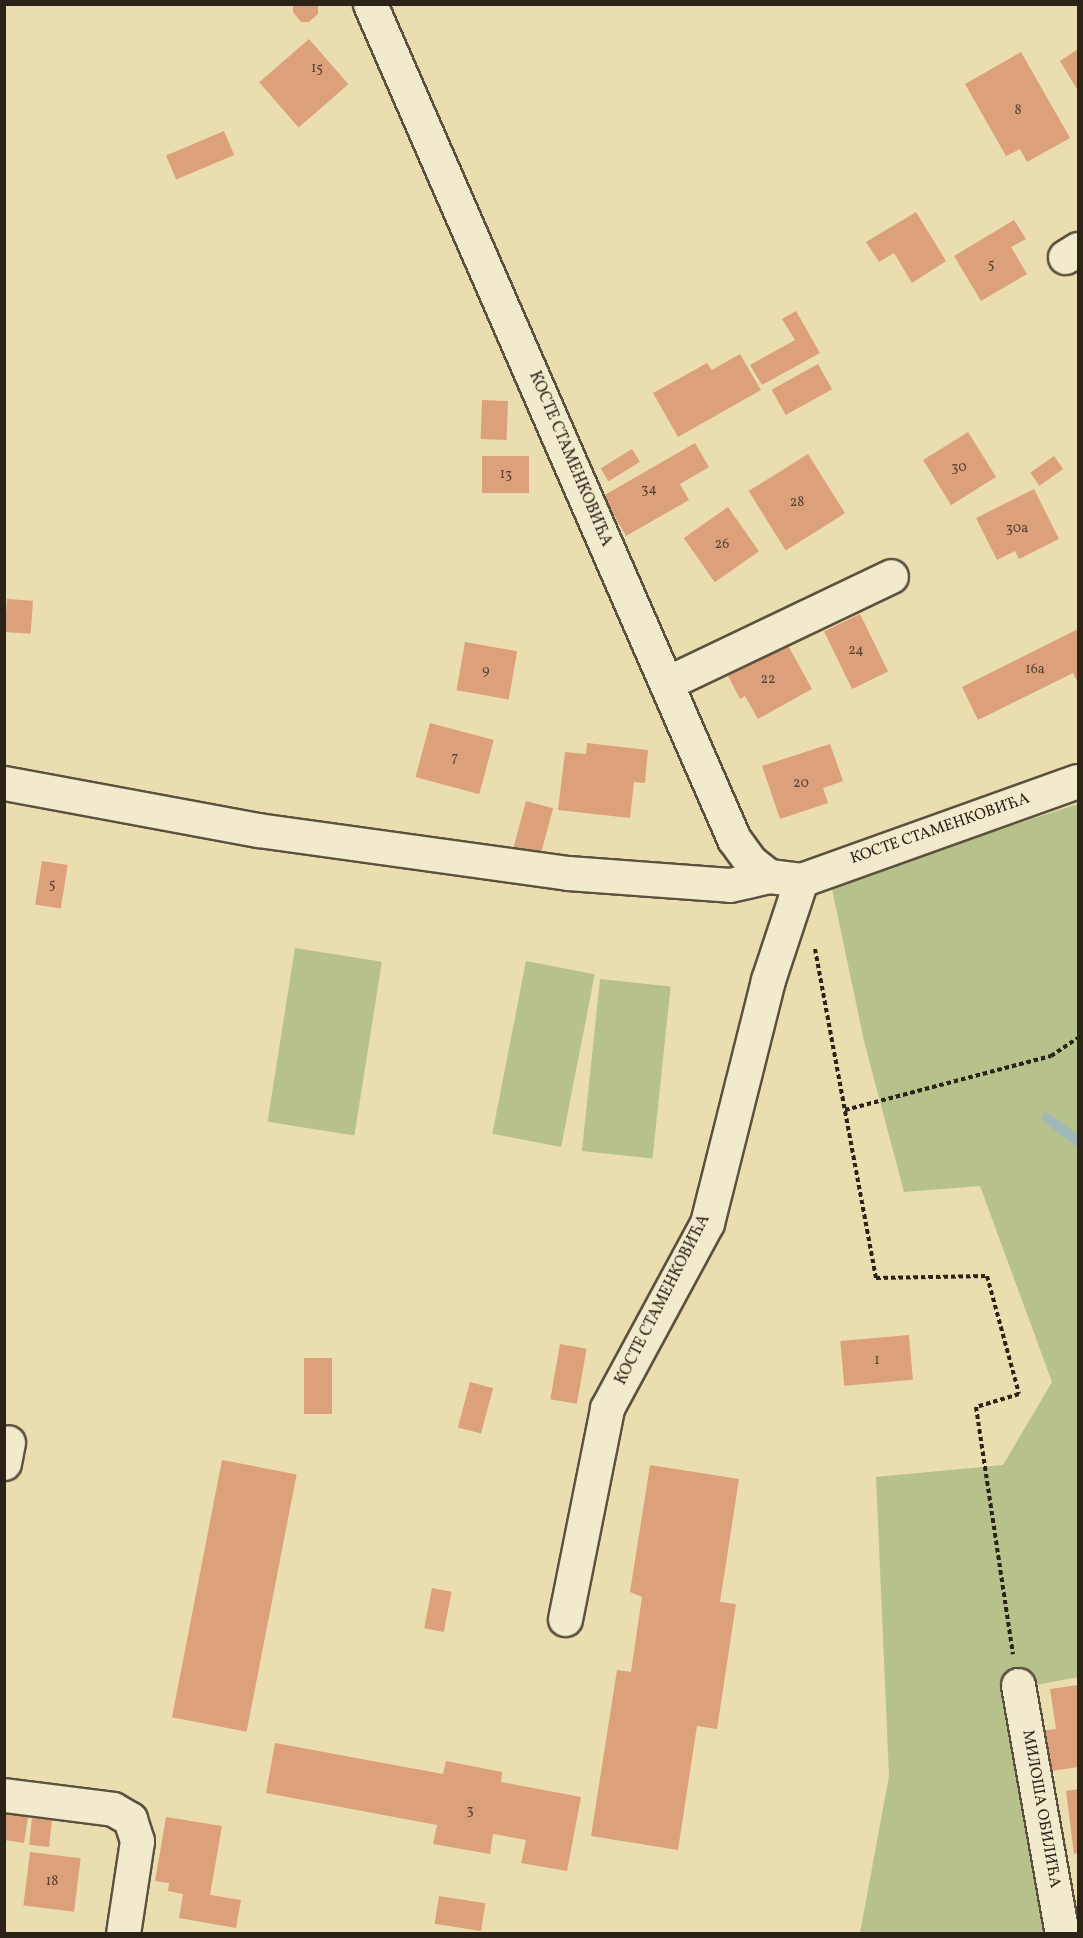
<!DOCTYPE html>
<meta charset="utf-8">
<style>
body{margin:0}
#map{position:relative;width:1083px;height:1938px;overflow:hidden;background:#eadeb0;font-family:Vollkorn,serif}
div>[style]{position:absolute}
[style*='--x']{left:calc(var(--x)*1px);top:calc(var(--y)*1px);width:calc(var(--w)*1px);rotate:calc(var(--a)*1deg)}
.green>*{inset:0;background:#b7c18b;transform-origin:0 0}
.stream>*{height:10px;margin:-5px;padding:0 5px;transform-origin:5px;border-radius:5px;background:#9eb9b8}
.building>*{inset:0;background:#dca07b;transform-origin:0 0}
.path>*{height:4px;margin-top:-2px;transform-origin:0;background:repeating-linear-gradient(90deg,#2b2218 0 4.5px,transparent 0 7.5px)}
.roads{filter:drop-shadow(2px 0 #5b513e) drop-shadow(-2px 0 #5b513e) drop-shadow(0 2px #5b513e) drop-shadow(0 -2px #5b513e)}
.minor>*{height:33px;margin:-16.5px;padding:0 16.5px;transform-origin:16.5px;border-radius:16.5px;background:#f1eacc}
span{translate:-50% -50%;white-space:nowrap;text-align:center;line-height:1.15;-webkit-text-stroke:4.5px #f1eacc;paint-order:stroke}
.number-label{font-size:14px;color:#574231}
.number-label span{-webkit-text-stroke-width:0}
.street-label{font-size:16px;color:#2b2218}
.frame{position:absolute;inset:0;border:6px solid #2b2218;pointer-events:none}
</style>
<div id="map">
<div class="green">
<div style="clip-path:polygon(1078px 804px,1078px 1677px,1031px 1686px,1044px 1933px,860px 1933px,889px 1776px,876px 1477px,1003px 1465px,1052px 1382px,980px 1186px,904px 1192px,864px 1041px,831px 884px)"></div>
<div style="left:295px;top:948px;width:88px;height:176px;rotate:9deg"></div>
<div style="left:526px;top:961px;width:70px;height:176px;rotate:11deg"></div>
<div style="left:600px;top:979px;width:71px;height:173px;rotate:6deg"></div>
</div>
<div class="stream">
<div style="--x:1047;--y:1118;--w:39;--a:37"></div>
</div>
<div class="building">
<div style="clip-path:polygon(293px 4px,318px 4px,318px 14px,309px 22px,301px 22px,293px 12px)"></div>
<div style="left:309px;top:39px;width:60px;height:66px;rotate:49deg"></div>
<div style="clip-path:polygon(1078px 49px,1078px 91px,1060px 61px)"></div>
<div style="clip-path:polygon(1021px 52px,1070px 138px,1027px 162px,1020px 149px,1006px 156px,965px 84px)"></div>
<div style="left:224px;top:131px;width:26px;height:63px;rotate:67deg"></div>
<div style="clip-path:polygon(916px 212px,946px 261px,912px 283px,894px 253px,879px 262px,866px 242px)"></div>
<div style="clip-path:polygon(1014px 220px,1026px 239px,1011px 247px,1027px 274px,981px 301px,954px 256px)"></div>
<div style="clip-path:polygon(796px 311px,820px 353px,762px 385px,750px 365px,795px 340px,782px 319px)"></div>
<div style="clip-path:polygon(740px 354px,761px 390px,678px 437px,653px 393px,707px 363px,712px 370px)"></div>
<div style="left:818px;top:364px;width:29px;height:53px;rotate:61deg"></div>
<div style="left:482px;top:400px;width:26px;height:39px;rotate:2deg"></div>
<div style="left:968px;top:432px;width:53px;height:53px;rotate:58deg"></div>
<div style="clip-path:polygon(695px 443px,709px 467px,680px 484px,689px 500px,626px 536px,603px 496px)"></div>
<div style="left:632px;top:449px;width:15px;height:37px;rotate:58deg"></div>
<div style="left:808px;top:454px;width:70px;height:70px;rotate:58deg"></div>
<div style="left:482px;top:456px;width:47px;height:37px"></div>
<div style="left:1054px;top:456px;width:16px;height:29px;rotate:55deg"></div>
<div style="clip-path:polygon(1034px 489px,1059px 539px,1019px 559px,1015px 551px,997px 560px,976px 518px)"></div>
<div style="left:728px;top:507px;width:54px;height:54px;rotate:55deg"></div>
<div style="left:7px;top:599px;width:26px;height:33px;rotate:4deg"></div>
<div style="left:860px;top:614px;width:64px;height:40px;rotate:64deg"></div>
<div style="clip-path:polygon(1078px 629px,1078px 683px,1073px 673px,978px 720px,962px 687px)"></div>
<div style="clip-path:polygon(784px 638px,812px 689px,758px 719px,745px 696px,740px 699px,725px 670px)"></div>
<div style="left:465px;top:642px;width:53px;height:49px;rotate:10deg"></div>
<div style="left:430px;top:723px;width:66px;height:56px;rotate:15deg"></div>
<div style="clip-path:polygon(587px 743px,648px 750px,645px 783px,634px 782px,630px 818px,558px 810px,565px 752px,586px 754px)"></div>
<div style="clip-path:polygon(830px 744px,843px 781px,823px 788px,828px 803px,780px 819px,762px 766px)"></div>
<div style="left:526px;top:801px;width:28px;height:50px;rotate:15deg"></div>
<div style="left:42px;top:861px;width:26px;height:44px;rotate:9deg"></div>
<div style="left:909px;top:1335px;width:45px;height:69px;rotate:85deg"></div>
<div style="left:560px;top:1344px;width:27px;height:56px;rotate:10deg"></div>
<div style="left:304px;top:1358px;width:28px;height:56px"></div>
<div style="left:470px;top:1382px;width:24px;height:47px;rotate:15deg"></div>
<div style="left:222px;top:1460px;width:76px;height:262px;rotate:11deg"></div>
<div style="clip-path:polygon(650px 1465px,739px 1479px,720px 1602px,736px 1604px,717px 1729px,697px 1726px,678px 1850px,591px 1836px,617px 1670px,631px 1672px,642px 1597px,630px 1592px)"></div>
<div style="left:432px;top:1588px;width:20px;height:41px;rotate:11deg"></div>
<div style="clip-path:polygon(1078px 1685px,1078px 1767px,1045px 1772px,1039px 1731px,1056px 1729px,1050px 1689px)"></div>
<div style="clip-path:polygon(275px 1743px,443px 1774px,446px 1761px,502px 1772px,501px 1782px,581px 1797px,567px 1871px,521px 1863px,526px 1840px,493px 1834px,490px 1854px,433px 1844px,437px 1825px,266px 1793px)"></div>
<div style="clip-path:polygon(1078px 1789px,1078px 1853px,1074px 1854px,1066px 1791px)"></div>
<div style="clip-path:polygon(4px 1813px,28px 1817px,24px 1843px,4px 1840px)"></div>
<div style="clip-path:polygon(166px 1817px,222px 1826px,210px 1895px,241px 1900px,236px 1928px,179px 1918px,183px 1894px,168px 1891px,169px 1883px,155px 1881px)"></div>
<div style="left:32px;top:1818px;width:20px;height:27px;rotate:6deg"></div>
<div style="left:30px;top:1852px;width:51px;height:54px;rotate:7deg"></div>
<div style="left:439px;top:1896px;width:47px;height:28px;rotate:9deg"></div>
</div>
<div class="path">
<div style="--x:815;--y:949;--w:335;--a:79.5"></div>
<div style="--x:876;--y:1278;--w:111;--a:-1"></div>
<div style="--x:987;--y:1276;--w:122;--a:74.8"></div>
<div style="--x:1019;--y:1394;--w:45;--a:163.2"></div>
<div style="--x:976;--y:1407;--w:250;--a:81.5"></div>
<div style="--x:845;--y:1110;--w:213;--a:-14.7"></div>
<div style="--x:1051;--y:1056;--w:32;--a:-34"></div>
</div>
<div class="roads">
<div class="minor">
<div style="--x:370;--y:4;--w:911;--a:66.45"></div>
<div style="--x:734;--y:839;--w:29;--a:54"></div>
<div style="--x:751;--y:862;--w:23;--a:38"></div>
<div style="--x:769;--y:876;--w:32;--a:7"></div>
<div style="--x:801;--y:880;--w:294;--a:-19.7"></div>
<div style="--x:1065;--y:257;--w:15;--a:-32"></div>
<div style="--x:667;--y:683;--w:248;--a:-25.5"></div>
<div style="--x:4;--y:783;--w:258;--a:10.5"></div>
<div style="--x:258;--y:830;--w:313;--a:7.9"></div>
<div style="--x:568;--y:873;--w:162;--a:4.2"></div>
<div style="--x:730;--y:885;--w:40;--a:-13"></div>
<div style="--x:4;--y:1463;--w:21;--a:-79"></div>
<div style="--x:565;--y:1619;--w:215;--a:-78.7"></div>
<div style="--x:607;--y:1408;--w:210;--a:-61.6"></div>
<div style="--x:707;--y:1223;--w:251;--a:-75.9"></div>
<div style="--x:768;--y:980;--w:105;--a:-71.7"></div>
<div style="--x:1018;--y:1685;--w:253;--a:80"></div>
<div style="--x:4;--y:1795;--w:110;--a:7.3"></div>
<div style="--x:113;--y:1809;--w:20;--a:30"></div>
<div style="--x:130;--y:1819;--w:23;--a:72"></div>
<div style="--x:137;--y:1841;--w:94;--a:98.6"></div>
</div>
</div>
<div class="number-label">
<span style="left:317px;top:69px">15</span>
<span style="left:1018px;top:111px">8</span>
<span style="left:991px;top:265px">5</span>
<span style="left:959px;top:468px">30</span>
<span style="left:506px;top:475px">13</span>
<span style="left:649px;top:490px">34</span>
<span style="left:797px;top:503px">28</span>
<span style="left:1017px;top:529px">30a</span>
<span style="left:722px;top:545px">26</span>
<span style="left:856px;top:651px">24</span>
<span style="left:1035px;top:670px">16a</span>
<span style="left:486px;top:671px">9</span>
<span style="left:768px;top:680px">22</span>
<span style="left:455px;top:758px">7</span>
<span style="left:801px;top:784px">20</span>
<span style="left:52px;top:885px">5</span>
<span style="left:877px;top:1361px">1</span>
<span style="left:470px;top:1811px">3</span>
<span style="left:52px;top:1882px">18</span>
</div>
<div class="street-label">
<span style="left:570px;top:459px;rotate:67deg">КОСТЕ СТАМЕНКОВИЋА</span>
<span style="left:940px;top:829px;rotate:-19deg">КОСТЕ СТАМЕНКОВИЋА</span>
<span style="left:663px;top:1300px;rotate:-63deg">КОСТЕ СТАМЕНКОВИЋА</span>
<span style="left:1041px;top:1809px;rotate:80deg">МИЛОША ОБИЛИЋА</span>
</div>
<div class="frame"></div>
</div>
